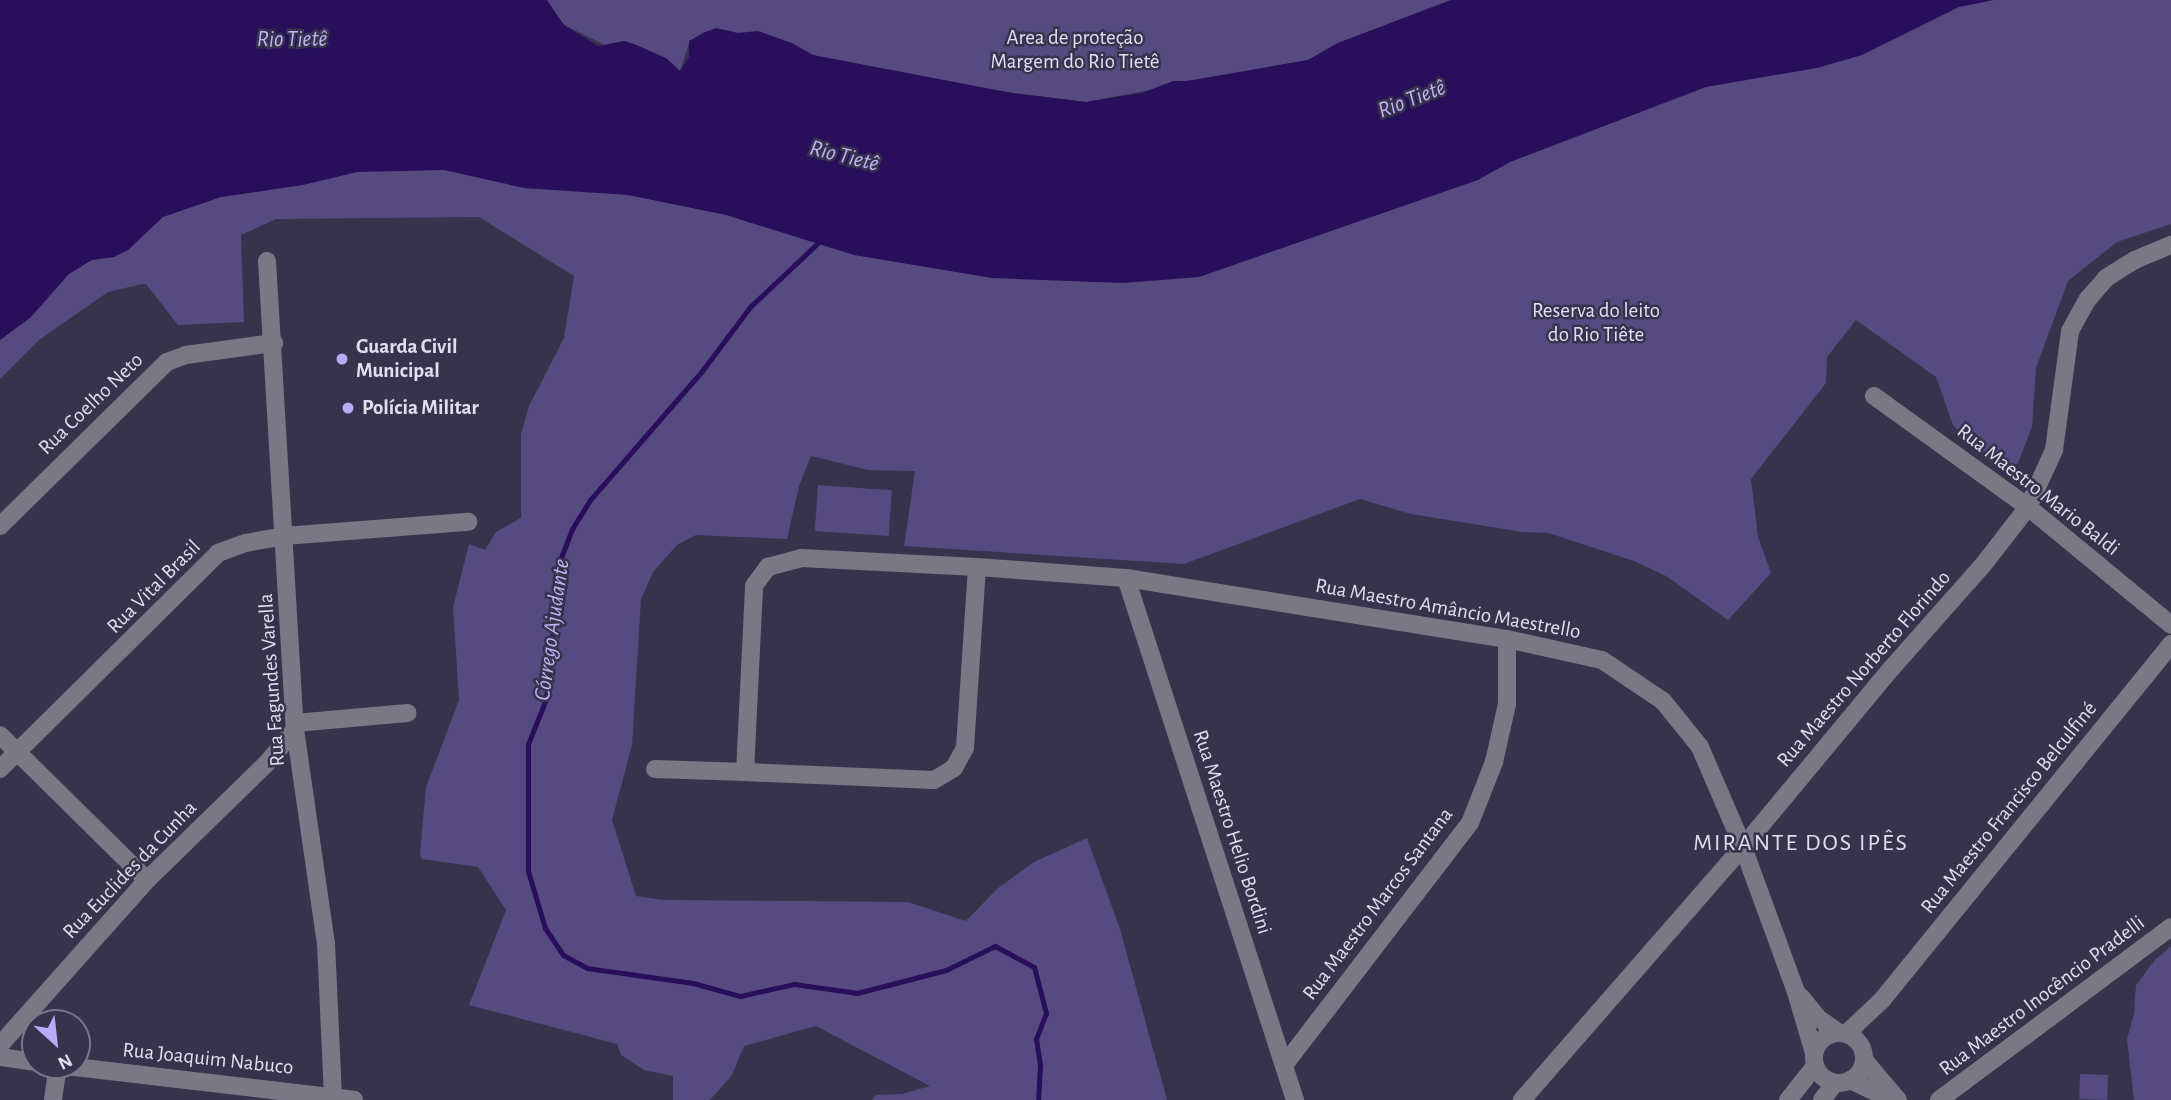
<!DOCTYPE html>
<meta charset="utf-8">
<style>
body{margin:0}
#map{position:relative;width:2171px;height:1100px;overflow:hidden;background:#37334c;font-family:"Alegreya Sans",sans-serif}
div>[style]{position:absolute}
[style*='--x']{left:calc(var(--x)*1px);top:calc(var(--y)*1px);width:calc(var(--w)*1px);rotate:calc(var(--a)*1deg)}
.green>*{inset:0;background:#564b81;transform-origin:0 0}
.water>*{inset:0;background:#290e5b}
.stream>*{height:5px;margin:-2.5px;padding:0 2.5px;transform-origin:2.5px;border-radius:2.5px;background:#290e5b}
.minor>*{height:18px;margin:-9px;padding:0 9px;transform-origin:9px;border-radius:9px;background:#7a7885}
.minor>.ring{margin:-9px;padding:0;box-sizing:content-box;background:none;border:18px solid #7a7885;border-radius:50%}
.dots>*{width:19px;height:19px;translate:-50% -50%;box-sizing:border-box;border:4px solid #37334c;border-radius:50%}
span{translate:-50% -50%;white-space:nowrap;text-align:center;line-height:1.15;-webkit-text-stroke:5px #37334c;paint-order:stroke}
.park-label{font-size:21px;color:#e1def5}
.poi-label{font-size:21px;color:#e0deee;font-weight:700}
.left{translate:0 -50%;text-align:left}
.street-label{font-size:21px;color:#e0deee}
.water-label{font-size:23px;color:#bfb5f6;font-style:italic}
.quarter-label{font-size:24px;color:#e0deee;letter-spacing:2px}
.north{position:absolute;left:21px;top:1009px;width:70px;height:70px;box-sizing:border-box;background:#37334c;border:2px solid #7b778d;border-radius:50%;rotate:153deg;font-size:19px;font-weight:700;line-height:28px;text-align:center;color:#e0deee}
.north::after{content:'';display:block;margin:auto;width:24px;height:32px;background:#b8abf7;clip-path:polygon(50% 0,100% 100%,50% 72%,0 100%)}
</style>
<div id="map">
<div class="green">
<div style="clip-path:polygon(544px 0,1451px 0,1338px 43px,1308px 60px,1086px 102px,1013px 93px,690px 40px,680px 71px,666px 58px,607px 46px,564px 25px)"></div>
<div style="clip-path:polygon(1910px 0,2171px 0,2171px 224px,2117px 242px,2068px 281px,2036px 368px,2032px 427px,2018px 463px,2008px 468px,1991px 463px,1953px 425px,1936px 377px,1856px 320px,1827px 357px,1826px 383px,1751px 479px,1758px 537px,1771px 573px,1728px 620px,1666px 576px,1634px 561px,1582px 544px,1548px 533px,1523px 532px,1411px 514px,1360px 499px,1184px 564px,904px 546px,915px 471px,868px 470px,811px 456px,799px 486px,787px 539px,696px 535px,677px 545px,653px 572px,641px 599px,632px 745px,612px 820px,636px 896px,663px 900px,908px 902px,966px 921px,998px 888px,1034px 862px,1087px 838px,1120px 929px,1167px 1100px,872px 1100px,876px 1095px,902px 1094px,930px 1086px,816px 1026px,744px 1046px,732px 1075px,710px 1100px,673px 1100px,673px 1076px,644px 1070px,621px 1055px,617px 1044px,469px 1005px,506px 910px,478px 867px,422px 859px,420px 854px,426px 787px,459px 700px,453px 607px,469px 544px,485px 550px,496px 532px,521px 518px,521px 434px,529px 406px,564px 338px,574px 276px,479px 217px,276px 219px,241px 235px,244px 322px,178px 325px,146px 284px,142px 284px,108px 292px,39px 340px,0 379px,0 340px,31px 317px,51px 292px,42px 277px,202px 148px,650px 173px)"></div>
<div style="left:818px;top:485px;width:74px;height:46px;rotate:4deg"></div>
<div style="clip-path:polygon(2171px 946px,2171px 1100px,2134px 1100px,2127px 1039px,2134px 1014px,2136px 985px,2155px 960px)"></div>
<div style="left:2108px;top:1075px;width:25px;height:28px;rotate:92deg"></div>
</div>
<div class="water">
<div style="clip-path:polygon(0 0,547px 0,564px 25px,598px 46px,624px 41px,634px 44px,666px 58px,680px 71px,689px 57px,689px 41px,705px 32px,716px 28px,738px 33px,758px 31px,792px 43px,813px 55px,1012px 93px,1086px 102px,1142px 93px,1173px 81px,1187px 81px,1308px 60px,1338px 43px,1451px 0,1994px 0,1959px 7px,1862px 55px,1817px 68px,1706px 87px,1510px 162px,1478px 180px,1199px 277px,1123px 283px,992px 278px,854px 255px,726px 215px,628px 195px,524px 188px,444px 170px,357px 172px,303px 185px,221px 197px,163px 217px,128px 250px,114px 257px,92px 260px,69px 274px,31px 317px,0 340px)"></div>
</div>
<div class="stream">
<div style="--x:821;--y:240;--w:98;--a:136.7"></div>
<div style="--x:750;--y:307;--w:80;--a:126.9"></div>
<div style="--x:702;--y:371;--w:171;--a:131"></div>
<div style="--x:590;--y:500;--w:34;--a:122"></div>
<div style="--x:572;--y:529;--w:34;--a:111"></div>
<div style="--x:560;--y:561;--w:139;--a:95.8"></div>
<div style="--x:546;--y:699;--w:48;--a:111.8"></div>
<div style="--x:528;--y:744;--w:127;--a:90"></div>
<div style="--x:528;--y:871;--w:59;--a:73.4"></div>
<div style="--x:545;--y:928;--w:32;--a:56"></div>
<div style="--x:563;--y:955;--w:27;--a:28"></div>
<div style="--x:587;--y:968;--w:107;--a:8.1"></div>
<div style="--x:693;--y:983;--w:49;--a:15.5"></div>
<div style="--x:740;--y:996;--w:55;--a:-12.5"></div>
<div style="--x:794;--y:984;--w:64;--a:8.1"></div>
<div style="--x:857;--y:993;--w:92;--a:-14.5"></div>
<div style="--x:946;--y:970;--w:55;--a:-26.1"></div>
<div style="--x:995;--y:946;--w:44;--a:28.3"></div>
<div style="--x:1034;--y:967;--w:48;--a:75.4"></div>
<div style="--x:1046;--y:1013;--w:28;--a:111"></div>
<div style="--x:1036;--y:1039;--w:26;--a:81"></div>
<div style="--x:1040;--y:1065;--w:35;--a:93"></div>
</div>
<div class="minor">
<div style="--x:267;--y:261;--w:469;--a:86.6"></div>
<div style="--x:295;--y:729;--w:216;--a:81.8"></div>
<div style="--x:326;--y:943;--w:152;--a:87.4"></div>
<div style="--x:1874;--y:396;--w:190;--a:35.8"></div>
<div style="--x:2028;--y:507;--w:185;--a:39.5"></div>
<div style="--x:0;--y:526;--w:234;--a:-44.5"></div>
<div style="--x:167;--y:362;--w:20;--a:-20"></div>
<div style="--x:186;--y:355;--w:89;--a:-7.8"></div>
<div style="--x:977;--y:567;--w:181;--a:93.8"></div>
<div style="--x:965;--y:748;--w:23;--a:119"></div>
<div style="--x:954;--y:768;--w:23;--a:149"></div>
<div style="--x:934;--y:780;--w:189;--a:-177.6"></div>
<div style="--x:745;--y:772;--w:186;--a:-87.2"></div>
<div style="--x:754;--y:586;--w:24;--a:-54"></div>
<div style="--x:768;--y:567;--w:34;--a:-15"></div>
<div style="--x:801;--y:558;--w:176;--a:2.9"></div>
<div style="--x:977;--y:567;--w:149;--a:4.2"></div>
<div style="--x:1126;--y:578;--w:386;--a:9.1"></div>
<div style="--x:1507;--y:639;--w:97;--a:12.5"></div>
<div style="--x:1602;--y:660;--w:73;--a:33.9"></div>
<div style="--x:1663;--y:701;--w:59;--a:51.2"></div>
<div style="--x:1700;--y:747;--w:109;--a:66.7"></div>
<div style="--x:1743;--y:847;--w:154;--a:69.9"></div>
<div style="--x:1796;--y:992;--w:64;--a:73.6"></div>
<div style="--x:1126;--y:578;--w:549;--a:72.06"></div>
<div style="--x:295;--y:723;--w:113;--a:-5.1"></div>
<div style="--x:0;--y:735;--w:206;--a:44.6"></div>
<div style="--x:0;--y:769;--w:307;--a:-44.7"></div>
<div style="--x:218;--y:553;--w:29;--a:-20"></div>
<div style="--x:245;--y:543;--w:40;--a:-10"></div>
<div style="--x:284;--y:536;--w:185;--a:-4.4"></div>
<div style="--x:655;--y:769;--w:90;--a:1.9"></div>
<div style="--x:1801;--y:997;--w:27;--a:51"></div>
<div style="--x:1818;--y:1018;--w:24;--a:35"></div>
<div class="ring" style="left:1814px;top:1033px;width:32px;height:32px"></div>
<div style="--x:1847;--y:1033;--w:48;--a:-43.3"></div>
<div style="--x:1882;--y:1000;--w:459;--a:-50.9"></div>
<div style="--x:0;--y:1045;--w:221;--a:-48.3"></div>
<div style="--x:147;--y:880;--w:169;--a:-44.3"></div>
<div style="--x:268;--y:762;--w:43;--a:-50.7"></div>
<div style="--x:0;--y:1057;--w:35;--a:8"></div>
<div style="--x:1865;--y:1061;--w:51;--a:49.8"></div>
<div style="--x:1285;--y:1064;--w:304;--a:-52.5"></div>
<div style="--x:1470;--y:823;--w:66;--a:-68.5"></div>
<div style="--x:1494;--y:762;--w:59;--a:-77.4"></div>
<div style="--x:1507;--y:704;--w:65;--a:-90"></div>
<div style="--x:58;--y:1065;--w:298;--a:6.7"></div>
<div style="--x:1850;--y:1080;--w:47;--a:25.5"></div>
<div style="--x:53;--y:1100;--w:35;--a:-82"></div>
<div style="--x:1522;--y:1100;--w:336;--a:-48.9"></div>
<div style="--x:1743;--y:847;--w:230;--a:-50.3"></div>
<div style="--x:1890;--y:670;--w:140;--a:-48.5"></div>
<div style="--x:1983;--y:565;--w:73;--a:-52.2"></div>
<div style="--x:2028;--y:507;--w:63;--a:-65.5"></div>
<div style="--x:2054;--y:450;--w:120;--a:-82.3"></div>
<div style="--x:2070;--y:331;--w:37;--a:-61"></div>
<div style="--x:2088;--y:299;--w:28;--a:-49"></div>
<div style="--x:2106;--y:278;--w:34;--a:-32"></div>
<div style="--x:2135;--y:260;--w:39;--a:-23"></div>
<div style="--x:1788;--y:1100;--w:43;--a:-51.5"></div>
<div style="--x:1822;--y:1100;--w:21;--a:-53"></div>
<div style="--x:1939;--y:1100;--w:289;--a:-36.7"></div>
</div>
<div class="dots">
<div style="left:342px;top:359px;background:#b8abf7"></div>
<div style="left:348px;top:408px;background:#b8abf7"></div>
</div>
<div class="park-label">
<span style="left:1075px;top:50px">Area de proteção<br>Margem do Rio Tietê</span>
<span style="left:1596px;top:323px">Reserva do leito<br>do Rio Tiête</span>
</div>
<div class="poi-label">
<span class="left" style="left:356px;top:359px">Guarda Civil<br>Municipal</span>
<span class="left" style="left:362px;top:408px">Polícia Militar</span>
</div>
<div class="street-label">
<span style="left:91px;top:404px;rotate:-44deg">Rua Coelho Neto</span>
<span style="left:2038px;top:490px;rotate:38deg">Rua Maestro Mario Baldi</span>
<span style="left:154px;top:587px;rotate:-45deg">Rua Vital Brasil</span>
<span style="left:1448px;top:609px;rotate:10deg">Rua Maestro Amâncio Maestrello</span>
<span style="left:1864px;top:669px;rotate:-49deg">Rua Maestro Norberto Florindo</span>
<span style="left:272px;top:680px;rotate:-94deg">Rua Fagundes Varella</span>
<span style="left:2009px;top:808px;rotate:-51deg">Rua Maestro Francisco Belculfiné</span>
<span style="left:1232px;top:832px;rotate:72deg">Rua Maestro Helio Bordini</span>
<span style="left:130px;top:870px;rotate:-46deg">Rua Euclides da Cunha</span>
<span style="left:1378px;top:904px;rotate:-53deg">Rua Maestro Marcos Santana</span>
<span style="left:2042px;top:996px;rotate:-37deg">Rua Maestro Inocêncio Pradelli</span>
<span style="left:208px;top:1059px;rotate:6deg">Rua Joaquim Nabuco</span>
</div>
<div class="water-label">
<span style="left:292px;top:40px">Rio Tietê</span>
<span style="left:1412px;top:100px;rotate:-21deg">Rio Tietê</span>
<span style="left:844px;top:157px;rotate:14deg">Rio Tietê</span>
<span style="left:553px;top:630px;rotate:-82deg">Córrego Ajudante</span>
</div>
<div class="quarter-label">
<span style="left:1801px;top:844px">MIRANTE DOS IPÊS</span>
</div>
<div class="north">N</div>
</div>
